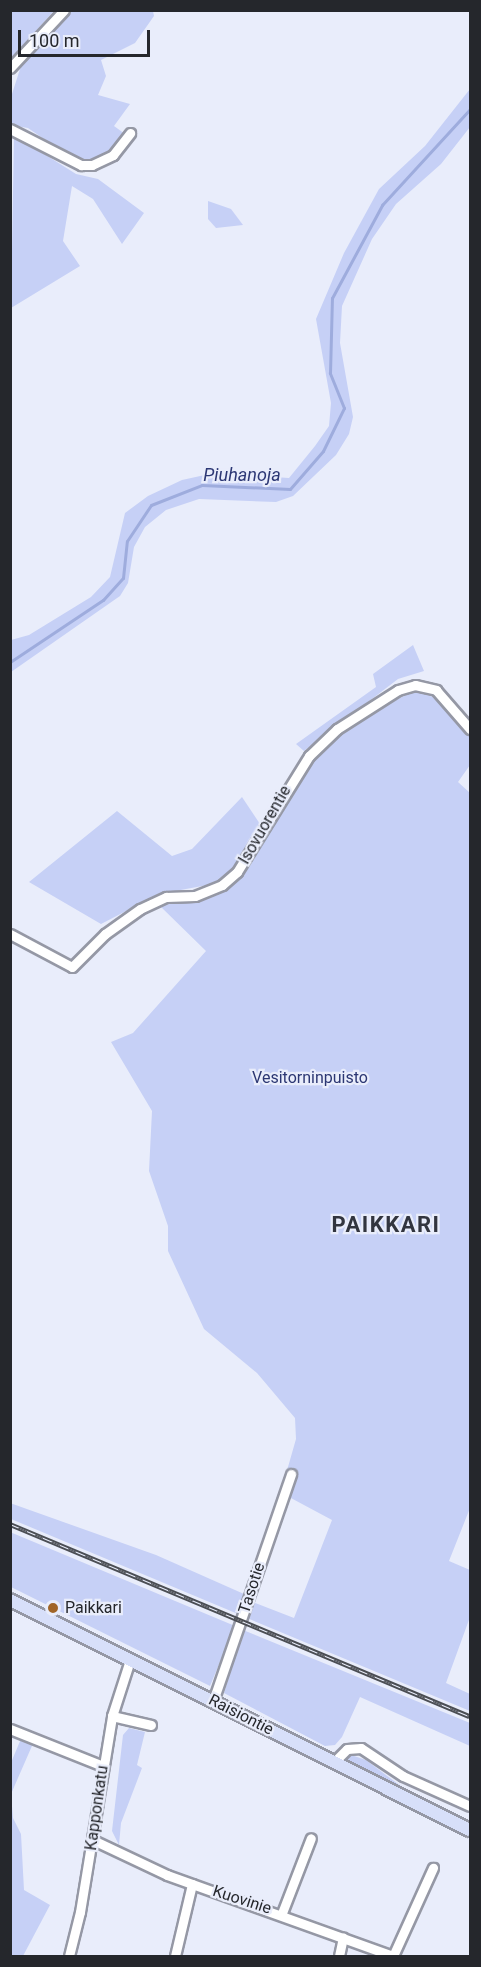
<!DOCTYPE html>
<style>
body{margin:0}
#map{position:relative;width:481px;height:1967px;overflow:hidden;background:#e9edfb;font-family:Roboto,sans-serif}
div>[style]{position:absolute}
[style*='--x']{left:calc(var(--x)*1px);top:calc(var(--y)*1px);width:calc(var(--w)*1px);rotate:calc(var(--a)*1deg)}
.green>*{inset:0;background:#c6d0f6}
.stream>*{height:3px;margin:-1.5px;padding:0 1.5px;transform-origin:1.5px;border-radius:1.5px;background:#9eacdd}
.roads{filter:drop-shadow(2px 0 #9598a5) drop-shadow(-2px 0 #9598a5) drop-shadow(0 2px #9598a5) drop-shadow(0 -2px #9598a5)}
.minor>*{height:9px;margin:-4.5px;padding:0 4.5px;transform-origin:4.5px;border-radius:4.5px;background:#fff}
.major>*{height:12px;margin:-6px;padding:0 6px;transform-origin:6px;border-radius:6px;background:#d7dff9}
.rail>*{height:5px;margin-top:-2.5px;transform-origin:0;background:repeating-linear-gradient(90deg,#e9edfb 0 9px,#4b4e54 0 18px);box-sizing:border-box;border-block:2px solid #4b4e54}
.dots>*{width:16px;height:16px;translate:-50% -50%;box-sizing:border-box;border:3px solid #e9edfb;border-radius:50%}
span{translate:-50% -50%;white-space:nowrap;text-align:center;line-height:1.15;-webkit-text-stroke:4.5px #e9edfb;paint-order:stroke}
.street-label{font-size:16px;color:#25272c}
.park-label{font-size:16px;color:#2c3773}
.poi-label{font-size:16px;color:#25272c}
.left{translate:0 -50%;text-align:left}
.water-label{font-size:18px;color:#2d3875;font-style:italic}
.district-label{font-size:22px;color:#32353f;font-weight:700;letter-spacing:1.5px}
.frame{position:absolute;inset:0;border:12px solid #25272c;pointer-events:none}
.scale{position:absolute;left:18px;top:30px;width:132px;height:27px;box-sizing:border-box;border:3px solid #25272c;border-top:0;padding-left:8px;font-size:18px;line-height:21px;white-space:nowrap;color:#25272c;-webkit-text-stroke:4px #e9edfb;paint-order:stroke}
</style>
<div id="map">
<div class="green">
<div style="clip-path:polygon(11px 10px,54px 11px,11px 58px,10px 11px)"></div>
<div style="clip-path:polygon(72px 11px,153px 11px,154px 16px,135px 43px,101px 60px,106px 76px,98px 95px,130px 104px,114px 126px,125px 134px,107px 155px,94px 161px,70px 157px,28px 128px,11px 125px,11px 97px,21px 66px)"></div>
<div style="clip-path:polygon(470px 89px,470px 127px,441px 164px,396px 204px,372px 239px,342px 306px,340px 343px,353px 417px,349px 434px,336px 455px,293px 496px,276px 502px,199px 499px,166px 510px,145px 527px,134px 547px,128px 583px,120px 596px,11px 672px,11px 640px,29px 635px,91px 597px,110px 577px,125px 513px,148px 496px,182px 480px,214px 473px,289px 478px,315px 446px,329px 426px,331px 403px,316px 319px,344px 253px,379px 189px,425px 146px)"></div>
<div style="clip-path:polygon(14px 135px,76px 174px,98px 179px,144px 213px,122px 244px,93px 199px,72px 186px,63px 241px,80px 266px,11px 308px)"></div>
<div style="clip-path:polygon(208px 201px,231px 209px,243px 225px,216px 228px,208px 219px)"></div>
<div style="clip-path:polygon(413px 645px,424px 671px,398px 679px,304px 751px,296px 744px,376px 687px,373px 674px)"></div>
<div style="clip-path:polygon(416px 690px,440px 700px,470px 732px,470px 765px,458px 782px,470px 793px,470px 1508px,449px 1561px,470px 1570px,470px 1617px,446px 1683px,470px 1694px,470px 1711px,247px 1618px,250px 1601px,294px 1618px,332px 1520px,289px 1497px,296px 1476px,286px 1474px,296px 1439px,295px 1418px,257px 1373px,204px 1329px,168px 1251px,168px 1226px,149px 1171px,152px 1111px,111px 1042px,133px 1033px,206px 951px,159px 905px,193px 902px,219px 893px,233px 881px,301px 771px,321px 750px,374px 711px)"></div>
<div style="clip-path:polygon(242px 797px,260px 824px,232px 873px,213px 884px,159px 894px,101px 924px,29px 882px,117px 811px,172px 856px,192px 849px)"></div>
<div style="clip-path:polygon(10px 1503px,156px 1555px,244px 1594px,238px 1614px,11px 1519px)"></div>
<div style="clip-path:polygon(10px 1532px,235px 1626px,210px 1686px,11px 1587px)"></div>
<div style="clip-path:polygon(243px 1630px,470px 1723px,470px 1746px,360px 1697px,342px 1737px,335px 1745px,325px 1746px,224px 1693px)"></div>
<div style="clip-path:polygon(129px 1728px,145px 1732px,137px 1765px,142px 1768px,121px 1823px,119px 1845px,112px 1831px,123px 1735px)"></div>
<div style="clip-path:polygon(23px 1734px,35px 1739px,11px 1794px,13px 1818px,21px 1834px,24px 1890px,50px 1905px,23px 1956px,11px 1956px,10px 1765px)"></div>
<div style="clip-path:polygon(351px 1755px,366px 1760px,406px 1790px,346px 1760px)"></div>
</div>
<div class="stream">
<div style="--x:10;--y:662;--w:112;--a:-33.7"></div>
<div style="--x:103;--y:600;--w:30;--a:-48"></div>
<div style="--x:123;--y:578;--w:37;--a:-84"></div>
<div style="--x:127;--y:541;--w:43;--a:-56.3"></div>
<div style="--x:151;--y:505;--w:55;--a:-21.4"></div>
<div style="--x:202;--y:485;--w:88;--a:2.6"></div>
<div style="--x:290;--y:489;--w:50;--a:-49"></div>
<div style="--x:323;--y:451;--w:48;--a:-64"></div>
<div style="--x:344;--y:408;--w:38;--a:-112"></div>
<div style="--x:330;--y:373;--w:75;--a:-88.5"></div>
<div style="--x:332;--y:298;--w:106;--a:-61.7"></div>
<div style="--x:382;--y:205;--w:130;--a:-47.5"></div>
</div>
<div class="roads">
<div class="minor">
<div style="--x:10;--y:68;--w:79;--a:-47"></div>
<div style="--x:10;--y:129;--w:80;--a:26.9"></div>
<div style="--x:81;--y:165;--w:11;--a:0"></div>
<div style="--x:92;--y:165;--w:23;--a:-25"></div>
<div style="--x:113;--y:155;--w:28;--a:-52"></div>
<div style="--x:10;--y:934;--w:70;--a:28"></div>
<div style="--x:72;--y:967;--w:47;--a:-45"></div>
<div style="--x:105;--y:934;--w:43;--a:-35.5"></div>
<div style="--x:140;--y:909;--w:29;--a:-25"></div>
<div style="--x:166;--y:897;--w:29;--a:-2"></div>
<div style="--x:195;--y:896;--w:29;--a:-22"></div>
<div style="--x:222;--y:885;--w:20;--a:-41"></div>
<div style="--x:237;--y:872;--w:137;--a:-58.2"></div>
<div style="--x:309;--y:756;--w:39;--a:-44"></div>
<div style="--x:337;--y:729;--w:72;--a:-32.6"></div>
<div style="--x:398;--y:690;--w:18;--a:-16"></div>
<div style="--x:415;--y:685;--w:22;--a:13"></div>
<div style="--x:436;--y:690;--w:52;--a:48.9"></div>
<div style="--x:213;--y:1701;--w:240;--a:-71"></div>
<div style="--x:112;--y:1716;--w:40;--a:13"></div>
<div style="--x:10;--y:1729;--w:100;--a:21.7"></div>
<div style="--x:334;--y:1762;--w:18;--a:-45"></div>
<div style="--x:347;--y:1749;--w:14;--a:-4"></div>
<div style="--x:361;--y:1748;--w:50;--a:33.7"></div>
<div style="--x:403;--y:1776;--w:73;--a:24.1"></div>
<div style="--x:93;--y:1840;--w:82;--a:25.3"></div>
<div style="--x:167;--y:1875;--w:240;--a:19.7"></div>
<div style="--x:282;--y:1913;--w:80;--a:-68.9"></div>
<div style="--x:69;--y:1956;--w:45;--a:-76"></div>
<div style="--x:80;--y:1912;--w:199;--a:-80.7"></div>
<div style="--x:112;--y:1716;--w:59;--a:-72.2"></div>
<div style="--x:175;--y:1956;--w:74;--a:-76.7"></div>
<div style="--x:339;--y:1956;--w:19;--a:-78"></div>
<div style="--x:393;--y:1956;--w:97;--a:-65.6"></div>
</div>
<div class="major">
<div style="--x:10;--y:1600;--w:514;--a:26.57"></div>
</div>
</div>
<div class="rail">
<div style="--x:10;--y:1524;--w:498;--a:22.7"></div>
</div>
<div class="dots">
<div style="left:53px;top:1608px;background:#a16527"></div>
</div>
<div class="street-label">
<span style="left:265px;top:825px;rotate:-60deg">Isovuorentie</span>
<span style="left:252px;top:1588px;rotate:-72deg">Tasotie</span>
<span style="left:241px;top:1715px;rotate:27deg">Raisiontie</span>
<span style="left:97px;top:1808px;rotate:-82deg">Kapponkatu</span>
<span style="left:242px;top:1900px;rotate:18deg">Kuovinie</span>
</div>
<div class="park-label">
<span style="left:310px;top:1078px">Vesitorninpuisto</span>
</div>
<div class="poi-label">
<span class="left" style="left:65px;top:1608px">Paikkari</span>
</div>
<div class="water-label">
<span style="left:242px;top:475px">Piuhanoja</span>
</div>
<div class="district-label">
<span style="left:386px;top:1225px">PAIKKARI</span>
</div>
<div class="frame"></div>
<div class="scale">100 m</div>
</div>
